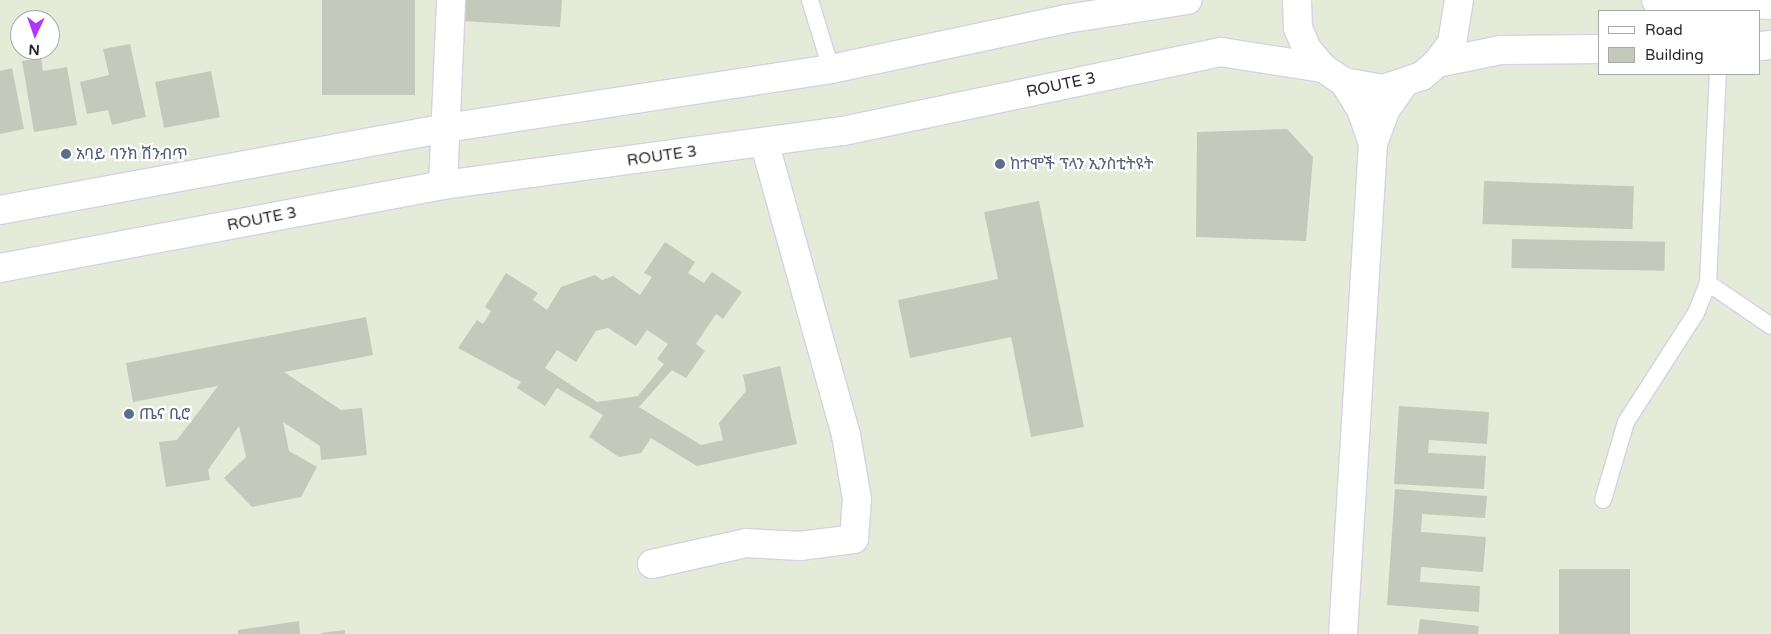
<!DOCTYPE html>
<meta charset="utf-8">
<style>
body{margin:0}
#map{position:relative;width:1771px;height:634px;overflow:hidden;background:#e5ebd9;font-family:"Varela Round","Noto Sans Ethiopic",sans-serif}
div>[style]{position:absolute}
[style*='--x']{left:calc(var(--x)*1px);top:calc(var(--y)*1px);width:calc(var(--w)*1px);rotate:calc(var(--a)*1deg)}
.building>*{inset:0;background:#c4c9bc;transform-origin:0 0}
.roads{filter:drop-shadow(1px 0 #dacfe2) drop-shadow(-1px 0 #dacfe2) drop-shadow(0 1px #dacfe2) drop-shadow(0 -1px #dacfe2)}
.service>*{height:16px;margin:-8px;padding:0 8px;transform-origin:8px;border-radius:8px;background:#fff}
.minor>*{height:28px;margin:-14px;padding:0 14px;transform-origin:14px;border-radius:14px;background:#fff}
.tertiary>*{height:28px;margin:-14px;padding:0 14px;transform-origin:14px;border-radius:14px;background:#fff}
.secondary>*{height:28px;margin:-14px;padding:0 14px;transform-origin:14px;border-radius:14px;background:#fff}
.dots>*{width:14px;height:14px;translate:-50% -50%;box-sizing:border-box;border:2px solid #fff;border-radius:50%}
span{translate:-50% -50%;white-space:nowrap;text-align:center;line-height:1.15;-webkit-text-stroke:4.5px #fff;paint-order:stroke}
.street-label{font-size:16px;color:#282828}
.service-label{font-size:16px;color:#4e5e75}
.left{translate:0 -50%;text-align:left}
.legend{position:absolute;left:1598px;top:10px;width:162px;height:65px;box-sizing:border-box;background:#fff;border:1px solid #a9a9a9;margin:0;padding:6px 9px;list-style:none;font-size:15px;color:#282828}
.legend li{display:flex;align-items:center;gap:10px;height:25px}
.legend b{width:25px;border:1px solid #a9a9a9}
.north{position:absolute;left:10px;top:10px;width:50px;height:50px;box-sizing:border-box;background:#fff;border:1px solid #a9a9a9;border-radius:50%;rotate:183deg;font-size:14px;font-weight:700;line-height:20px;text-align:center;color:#282828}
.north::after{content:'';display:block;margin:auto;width:18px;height:22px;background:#af36fc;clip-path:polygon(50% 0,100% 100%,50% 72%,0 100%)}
</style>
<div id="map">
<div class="building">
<div style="left:322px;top:0;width:93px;height:95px"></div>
<div style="clip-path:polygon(465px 0,562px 0,560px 27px,464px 21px)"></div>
<div style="clip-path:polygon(130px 44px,146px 117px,112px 125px,108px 110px,87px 114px,80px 82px,109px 75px,103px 49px)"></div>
<div style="clip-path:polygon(41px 58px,43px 71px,67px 67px,77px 125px,34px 132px,22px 61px)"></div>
<div style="clip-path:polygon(12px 68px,24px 129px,0 134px,0 71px)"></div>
<div style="left:211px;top:71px;width:47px;height:57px;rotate:79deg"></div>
<div style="clip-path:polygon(1287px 129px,1313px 157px,1306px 241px,1196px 237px,1197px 132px)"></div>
<div style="left:1484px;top:181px;width:150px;height:43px;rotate:2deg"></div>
<div style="clip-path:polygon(1039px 201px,1084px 427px,1031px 437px,1011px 337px,910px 358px,898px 300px,998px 279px,984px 212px)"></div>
<div style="left:1512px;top:239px;width:153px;height:29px;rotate:1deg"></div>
<div style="clip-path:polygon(evenodd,665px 242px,695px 262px,688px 273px,704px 283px,712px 272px,742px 292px,723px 319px,716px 314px,696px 344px,705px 351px,686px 378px,672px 370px,639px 407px,701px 445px,723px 440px,719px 423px,746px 391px,743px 375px,780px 366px,797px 444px,697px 466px,651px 438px,641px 453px,619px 457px,589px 437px,603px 415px,557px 388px,545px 406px,517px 388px,521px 382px,458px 348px,477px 320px,483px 324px,491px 311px,485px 307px,506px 273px,538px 293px,533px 300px,547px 310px,561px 287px,595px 275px,602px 280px,613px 276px,640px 295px,652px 277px,644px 273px,665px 242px,608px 328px,636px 346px,647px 330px,668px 344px,657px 359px,664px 364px,638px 396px,597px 402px,545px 368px,557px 350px,576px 362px,596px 331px,608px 328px)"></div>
<div style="clip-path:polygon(366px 317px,373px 355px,284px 372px,341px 410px,362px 408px,367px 455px,321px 460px,320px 446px,283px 422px,289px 451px,317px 467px,301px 497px,252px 507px,224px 478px,246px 457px,239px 426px,208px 470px,210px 480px,166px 487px,159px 442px,177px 440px,218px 386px,133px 402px,126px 363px)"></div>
<div style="clip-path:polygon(1399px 406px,1489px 412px,1487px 444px,1429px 440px,1428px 453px,1486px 456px,1484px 489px,1394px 484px)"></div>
<div style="clip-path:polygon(1395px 489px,1487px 496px,1485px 518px,1422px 514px,1421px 532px,1486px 537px,1483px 572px,1421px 567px,1420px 582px,1480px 586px,1479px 612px,1387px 605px)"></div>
<div style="left:1559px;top:569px;width:71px;height:65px"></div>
<div style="clip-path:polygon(1420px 619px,1479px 626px,1478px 634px,1418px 634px)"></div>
<div style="clip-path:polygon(299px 621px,300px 634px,238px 634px,238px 630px)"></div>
<div style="clip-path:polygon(345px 630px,345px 634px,321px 634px,321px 633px)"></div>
</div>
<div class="roads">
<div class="service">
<div style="--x:810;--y:0;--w:72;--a:73.1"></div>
<div style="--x:1708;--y:283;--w:76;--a:34.3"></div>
<div style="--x:1603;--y:500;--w:81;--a:-73.6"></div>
<div style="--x:1626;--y:422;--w:130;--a:-57.3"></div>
<div style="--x:1696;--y:313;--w:32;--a:-68"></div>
<div style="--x:1708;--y:283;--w:209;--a:-87.3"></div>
</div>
<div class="minor">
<div style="--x:443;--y:185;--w:185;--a:-87.5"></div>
<div style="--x:652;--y:564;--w:96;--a:-12.6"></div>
<div style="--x:746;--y:543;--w:54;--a:3.2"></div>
<div style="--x:800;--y:546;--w:54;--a:-7.4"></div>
<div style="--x:854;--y:539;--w:40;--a:-85.7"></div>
<div style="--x:857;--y:499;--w:65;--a:-99.8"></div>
<div style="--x:846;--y:435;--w:304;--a:-105.6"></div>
</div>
<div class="tertiary">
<div style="--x:1344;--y:82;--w:32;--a:58"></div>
<div style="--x:1361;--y:109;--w:37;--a:71"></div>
<div style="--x:1343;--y:634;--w:491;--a:-86.5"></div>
<div style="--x:1373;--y:144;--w:37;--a:-70"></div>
<div style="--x:1386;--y:109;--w:29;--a:-55"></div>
</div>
<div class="secondary">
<div style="--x:1297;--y:0;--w:28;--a:88"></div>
<div style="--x:1298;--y:28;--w:23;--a:67"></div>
<div style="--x:1307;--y:49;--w:25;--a:50"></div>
<div style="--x:1323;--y:68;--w:25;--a:34"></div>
<div style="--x:1344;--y:82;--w:40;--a:10"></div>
<div style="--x:1383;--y:89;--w:41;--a:-18.4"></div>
<div style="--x:1422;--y:76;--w:20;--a:-41"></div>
<div style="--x:1437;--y:63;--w:25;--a:-53"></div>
<div style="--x:1452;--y:43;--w:44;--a:-80.8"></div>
<div style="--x:1656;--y:0;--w:115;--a:2.5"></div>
<div style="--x:1760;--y:46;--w:11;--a:-5"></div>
<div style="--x:1437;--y:63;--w:65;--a:-11.5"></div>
<div style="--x:1501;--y:50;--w:99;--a:-0.6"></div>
<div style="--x:0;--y:210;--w:453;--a:-10.4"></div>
<div style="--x:446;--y:128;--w:389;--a:-8.7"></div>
<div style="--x:831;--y:69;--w:240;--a:-12"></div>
<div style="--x:1066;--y:19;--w:123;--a:-8.9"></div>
<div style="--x:0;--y:268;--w:451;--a:-10.6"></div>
<div style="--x:443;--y:185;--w:404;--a:-7.7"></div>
<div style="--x:843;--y:131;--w:386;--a:-11.8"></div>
<div style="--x:1221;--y:52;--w:103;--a:8.9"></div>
</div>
</div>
<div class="dots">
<div style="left:66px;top:154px;background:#5c6f8a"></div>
<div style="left:1000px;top:164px;background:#5c6f8a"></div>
<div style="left:129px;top:414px;background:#5c6f8a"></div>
</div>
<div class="street-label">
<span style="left:1061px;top:85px;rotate:-12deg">ROUTE 3</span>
<span style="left:662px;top:156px;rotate:-8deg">ROUTE 3</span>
<span style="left:262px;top:219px;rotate:-11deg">ROUTE 3</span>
</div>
<div class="service-label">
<span class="left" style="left:76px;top:154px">አባይ ባንክ ሽንብጥ</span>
<span class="left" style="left:1010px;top:164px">ከተሞች ፕላን ኢንስቲትዩት</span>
<span class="left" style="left:139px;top:414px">ጤና ቢሮ</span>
</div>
<ul class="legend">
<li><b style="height:6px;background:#fff"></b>Road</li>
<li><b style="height:14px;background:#c4c9bc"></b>Building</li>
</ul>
<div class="north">N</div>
</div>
